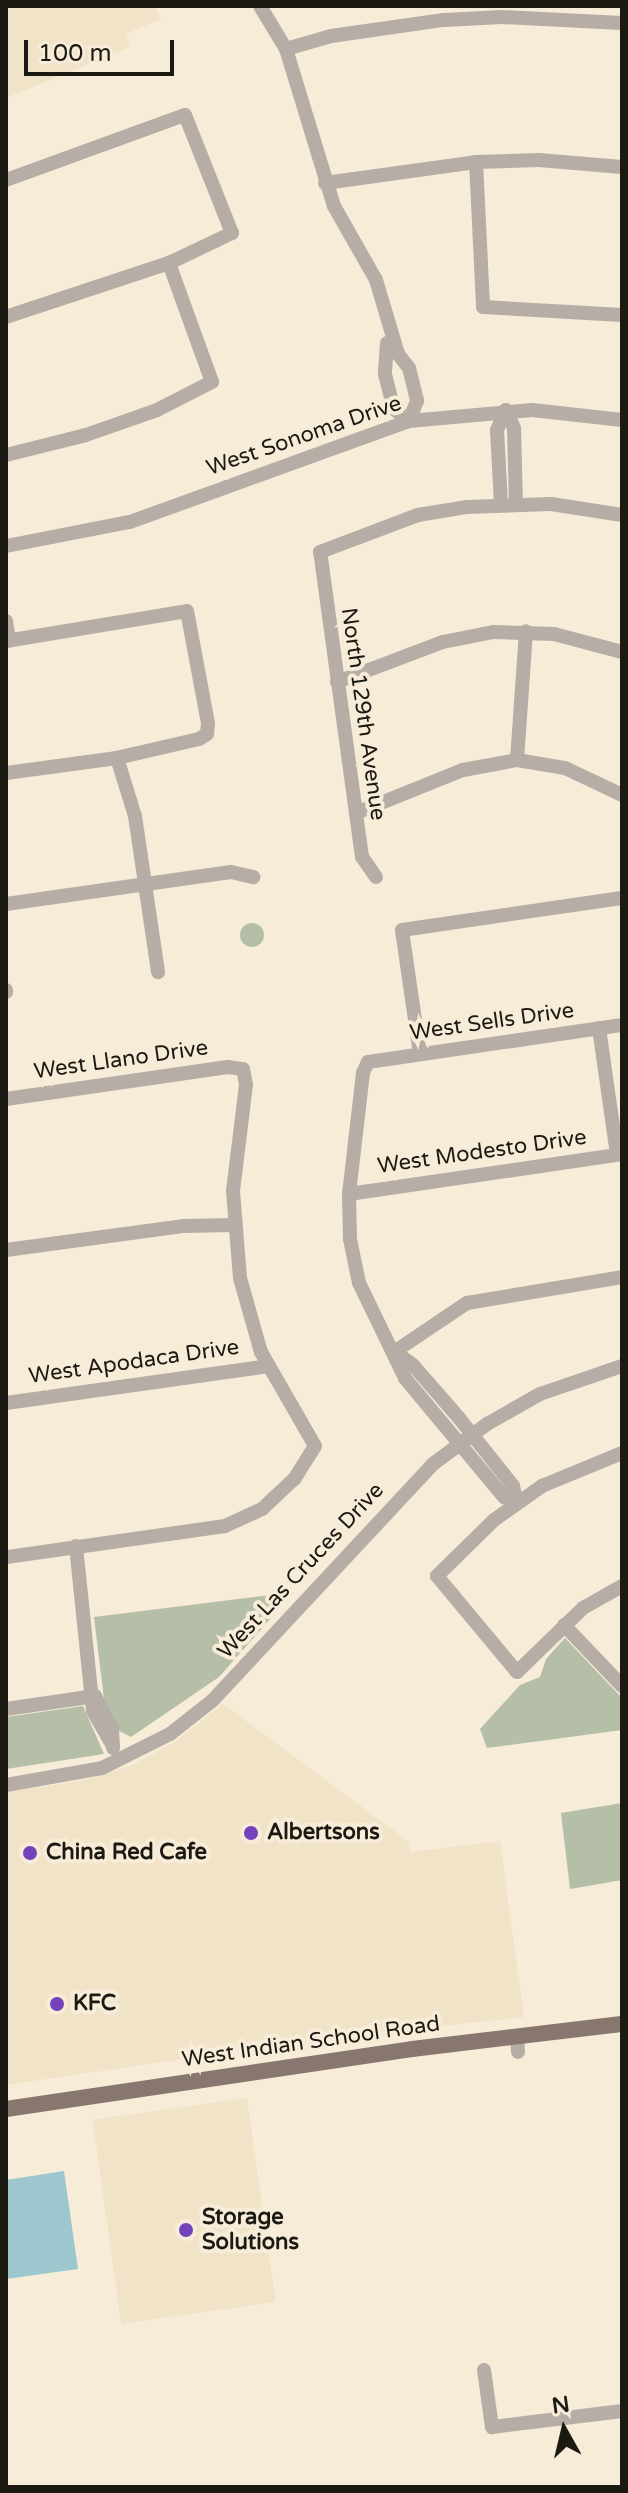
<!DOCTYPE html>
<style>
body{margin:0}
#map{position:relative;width:628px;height:2493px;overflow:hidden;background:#f6ecd8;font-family:"Varela Round",sans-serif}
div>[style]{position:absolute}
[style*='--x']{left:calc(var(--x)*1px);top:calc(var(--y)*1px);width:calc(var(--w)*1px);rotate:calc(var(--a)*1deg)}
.built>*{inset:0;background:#f1e3c8;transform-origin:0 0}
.green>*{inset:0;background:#b5bea7}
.round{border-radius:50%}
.water>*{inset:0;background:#9cc7cf}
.minor>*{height:14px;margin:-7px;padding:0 7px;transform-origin:7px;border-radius:7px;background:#b6ada7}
.major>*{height:16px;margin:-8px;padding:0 8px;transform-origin:8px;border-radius:8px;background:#87776e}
.dots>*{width:22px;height:22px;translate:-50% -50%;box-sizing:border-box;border:4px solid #f6ecd8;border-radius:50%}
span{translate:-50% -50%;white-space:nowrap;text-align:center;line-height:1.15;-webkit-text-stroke:8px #f6ecd8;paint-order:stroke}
.street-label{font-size:22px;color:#1c1912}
.poi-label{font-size:22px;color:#1c1912;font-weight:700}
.left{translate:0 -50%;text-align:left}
.frame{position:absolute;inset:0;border:8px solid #1c1912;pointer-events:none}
.north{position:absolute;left:524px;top:2389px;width:80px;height:80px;-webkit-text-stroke:6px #f6ecd8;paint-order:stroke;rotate:352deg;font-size:22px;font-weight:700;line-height:32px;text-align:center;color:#1c1912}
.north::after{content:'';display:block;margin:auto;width:28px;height:36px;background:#1c1912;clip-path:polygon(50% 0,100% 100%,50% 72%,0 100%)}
.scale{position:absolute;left:24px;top:40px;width:150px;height:36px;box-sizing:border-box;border:4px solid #1c1912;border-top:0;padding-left:10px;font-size:24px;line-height:28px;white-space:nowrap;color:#1c1912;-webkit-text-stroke:6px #f6ecd8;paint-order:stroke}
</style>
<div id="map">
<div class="built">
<div style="clip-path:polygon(6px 6px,154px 6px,161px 19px,126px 34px,130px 47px,6px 98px)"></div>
<div style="clip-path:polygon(223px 1704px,408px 1841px,410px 1852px,500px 1841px,524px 2017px,308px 2041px,6px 2085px,6px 1792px,85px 1780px,132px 1765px,175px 1742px)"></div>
<div style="left:247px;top:2098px;width:206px;height:156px;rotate:82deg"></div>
</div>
<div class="green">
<div class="round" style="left:240px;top:923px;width:24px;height:24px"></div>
<div style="clip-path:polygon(294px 1592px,219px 1677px,131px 1737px,117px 1730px,104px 1699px,94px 1617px)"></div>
<div style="clip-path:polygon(565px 1638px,622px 1698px,622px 1730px,487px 1748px,480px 1729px,520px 1685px,540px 1677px,546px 1659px)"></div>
<div style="clip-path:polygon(83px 1706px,104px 1754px,6px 1769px,6px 1717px)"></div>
<div style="clip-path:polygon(622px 1803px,622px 1880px,570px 1889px,561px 1813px)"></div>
</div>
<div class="water">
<div style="clip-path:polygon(64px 2171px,78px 2269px,6px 2279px,6px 2180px)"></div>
</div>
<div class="minor">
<div style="--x:260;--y:6;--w:50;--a:58.8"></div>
<div style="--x:286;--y:49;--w:164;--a:73"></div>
<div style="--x:334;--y:206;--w:85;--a:60.4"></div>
<div style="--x:376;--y:280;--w:77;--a:73.4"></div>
<div style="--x:398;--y:354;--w:18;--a:52"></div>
<div style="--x:409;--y:368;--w:34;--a:76"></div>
<div style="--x:417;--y:401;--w:22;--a:112"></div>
<div style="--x:286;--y:49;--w:47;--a:-16.1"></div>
<div style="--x:331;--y:36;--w:114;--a:-8.1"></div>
<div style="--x:444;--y:20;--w:58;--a:-3"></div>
<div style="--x:502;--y:17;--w:120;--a:2.9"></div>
<div style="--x:476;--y:162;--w:145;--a:87.2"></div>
<div style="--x:483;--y:307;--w:139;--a:3.3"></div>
<div style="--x:6;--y:180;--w:190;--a:-20"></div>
<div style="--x:185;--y:115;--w:127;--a:68.3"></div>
<div style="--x:232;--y:233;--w:70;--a:154.5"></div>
<div style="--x:169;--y:263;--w:172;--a:161.7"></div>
<div style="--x:325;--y:183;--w:152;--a:-7.9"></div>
<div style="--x:476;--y:162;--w:63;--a:-1.8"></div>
<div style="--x:539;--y:160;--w:83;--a:4.8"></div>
<div style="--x:387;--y:343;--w:31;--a:94"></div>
<div style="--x:385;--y:374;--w:36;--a:76"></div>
<div style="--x:394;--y:409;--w:19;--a:39"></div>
<div style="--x:506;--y:410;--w:20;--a:66"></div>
<div style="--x:514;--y:428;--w:75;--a:88.5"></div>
<div style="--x:6;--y:455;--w:82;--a:-14"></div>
<div style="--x:86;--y:435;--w:75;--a:-19.4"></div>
<div style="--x:157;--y:410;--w:62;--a:-27"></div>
<div style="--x:212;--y:382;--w:127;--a:-109.9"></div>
<div style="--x:501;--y:504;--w:74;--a:-93.1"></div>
<div style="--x:497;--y:430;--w:22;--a:-66"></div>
<div style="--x:6;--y:546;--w:126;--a:-11"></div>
<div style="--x:130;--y:522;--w:297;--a:-19.9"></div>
<div style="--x:409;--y:421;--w:123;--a:-5.1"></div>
<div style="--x:532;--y:410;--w:91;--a:6.3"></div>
<div style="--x:6;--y:621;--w:20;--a:81"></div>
<div style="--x:6;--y:641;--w:183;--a:-9.4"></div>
<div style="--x:187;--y:611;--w:114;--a:79.4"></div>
<div style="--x:208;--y:723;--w:11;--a:95"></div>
<div style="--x:207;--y:734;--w:9;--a:148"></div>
<div style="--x:199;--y:739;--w:84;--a:167"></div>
<div style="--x:117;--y:758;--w:112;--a:172.3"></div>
<div style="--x:337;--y:682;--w:113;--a:-20.7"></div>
<div style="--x:443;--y:642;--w:52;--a:-11.1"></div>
<div style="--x:494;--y:632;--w:60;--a:1.9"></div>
<div style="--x:554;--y:634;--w:70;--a:14.8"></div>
<div style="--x:117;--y:758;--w:61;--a:72.8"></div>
<div style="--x:135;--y:816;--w:158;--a:81.6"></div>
<div style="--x:517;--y:760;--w:129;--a:-86"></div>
<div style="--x:356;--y:813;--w:115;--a:-21.9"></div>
<div style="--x:463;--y:770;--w:55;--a:-10.5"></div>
<div style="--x:517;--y:760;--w:49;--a:9.5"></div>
<div style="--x:565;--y:768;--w:63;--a:25.3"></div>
<div style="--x:376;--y:877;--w:24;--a:-125"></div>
<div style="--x:362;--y:857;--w:308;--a:-97.8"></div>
<div style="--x:320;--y:552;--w:105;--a:-20.7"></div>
<div style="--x:418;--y:515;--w:50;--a:-9.3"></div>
<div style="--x:467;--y:507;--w:84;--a:-2"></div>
<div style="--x:551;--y:504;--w:72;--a:8.8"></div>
<div style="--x:6;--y:904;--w:227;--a:-8.1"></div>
<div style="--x:231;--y:872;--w:23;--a:13"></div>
<div style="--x:6;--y:990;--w:2;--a:90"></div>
<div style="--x:599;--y:1028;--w:127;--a:81.9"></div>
<div style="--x:420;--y:1054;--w:125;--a:-98.3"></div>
<div style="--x:402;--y:930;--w:222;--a:-8.3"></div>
<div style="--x:6;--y:1099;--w:224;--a:-8.2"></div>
<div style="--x:228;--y:1067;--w:15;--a:8"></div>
<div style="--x:243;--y:1069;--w:16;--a:79"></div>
<div style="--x:246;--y:1085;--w:107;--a:97"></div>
<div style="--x:233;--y:1191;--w:87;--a:85.4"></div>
<div style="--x:240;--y:1278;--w:77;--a:74.2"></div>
<div style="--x:261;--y:1352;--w:108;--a:60.1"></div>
<div style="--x:315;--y:1446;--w:39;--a:122"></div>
<div style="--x:294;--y:1479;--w:44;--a:136.8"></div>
<div style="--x:262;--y:1509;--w:41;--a:155.3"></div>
<div style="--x:225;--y:1526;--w:221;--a:171.9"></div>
<div style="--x:349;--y:1194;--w:276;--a:-8.3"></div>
<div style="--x:6;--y:1250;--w:180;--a:-7.7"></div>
<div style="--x:184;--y:1226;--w:50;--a:-1.1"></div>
<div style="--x:394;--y:1352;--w:88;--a:-33.9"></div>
<div style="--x:467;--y:1303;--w:157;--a:-9.5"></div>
<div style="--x:395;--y:1352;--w:22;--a:36"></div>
<div style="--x:413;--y:1365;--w:70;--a:49"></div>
<div style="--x:459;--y:1418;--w:87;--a:51.5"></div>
<div style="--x:513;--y:1486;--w:17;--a:77"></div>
<div style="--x:6;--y:1403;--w:265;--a:-8"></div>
<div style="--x:622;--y:1453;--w:87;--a:157.6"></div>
<div style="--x:542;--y:1486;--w:59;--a:144.7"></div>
<div style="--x:494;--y:1520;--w:80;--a:135.5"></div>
<div style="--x:437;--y:1576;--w:125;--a:50.2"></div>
<div style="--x:517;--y:1672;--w:92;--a:-44.1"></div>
<div style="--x:583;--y:1608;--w:45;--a:-29.4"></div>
<div style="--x:517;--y:1503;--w:14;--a:-155"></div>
<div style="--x:504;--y:1497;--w:155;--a:-129.8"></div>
<div style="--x:405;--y:1378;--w:106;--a:-115.8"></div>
<div style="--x:359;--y:1283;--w:45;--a:-101.6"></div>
<div style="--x:350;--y:1239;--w:45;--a:-91.3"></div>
<div style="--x:349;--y:1194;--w:122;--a:-83.4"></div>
<div style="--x:363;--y:1073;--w:12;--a:-66"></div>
<div style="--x:368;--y:1062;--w:257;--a:-8.3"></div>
<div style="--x:76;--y:1546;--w:166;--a:84.1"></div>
<div style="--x:93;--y:1711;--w:40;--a:60.3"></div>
<div style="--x:564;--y:1625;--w:84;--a:46.4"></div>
<div style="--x:95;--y:1696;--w:37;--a:63"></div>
<div style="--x:112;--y:1729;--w:19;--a:87"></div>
<div style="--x:6;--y:1709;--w:90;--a:-8.3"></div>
<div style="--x:6;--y:1785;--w:97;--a:-10"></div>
<div style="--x:102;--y:1768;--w:76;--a:-26.6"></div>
<div style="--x:170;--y:1734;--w:55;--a:-38.3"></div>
<div style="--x:213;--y:1700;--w:323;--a:-47"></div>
<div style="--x:433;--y:1464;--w:67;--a:-36.5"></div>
<div style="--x:487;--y:1424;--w:61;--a:-29.5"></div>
<div style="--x:540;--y:1394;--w:87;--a:-18.9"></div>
<div style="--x:517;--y:2037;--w:15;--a:86"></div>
<div style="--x:484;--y:2370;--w:58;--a:82"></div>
<div style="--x:492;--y:2427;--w:131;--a:-7"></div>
</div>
<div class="major">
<div style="--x:6;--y:2109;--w:410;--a:-8.4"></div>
<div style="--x:412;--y:2049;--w:211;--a:-6.8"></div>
</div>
<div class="dots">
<div style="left:251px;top:1833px;background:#7442b9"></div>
<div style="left:30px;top:1853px;background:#7442b9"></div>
<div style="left:57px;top:2004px;background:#7442b9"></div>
<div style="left:186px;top:2230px;background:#7442b9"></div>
</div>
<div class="street-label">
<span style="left:304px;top:436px;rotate:-19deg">West Sonoma Drive</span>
<span style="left:363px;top:714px;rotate:82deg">North 129th Avenue</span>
<span style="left:492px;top:1022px;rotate:-8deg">West Sells Drive</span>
<span style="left:121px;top:1060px;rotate:-8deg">West Llano Drive</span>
<span style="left:482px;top:1152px;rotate:-8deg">West Modesto Drive</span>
<span style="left:134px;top:1362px;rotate:-8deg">West Apodaca Drive</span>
<span style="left:301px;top:1571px;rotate:-47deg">West Las Cruces Drive</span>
<span style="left:311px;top:2042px;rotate:-8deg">West Indian School Road</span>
</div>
<div class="poi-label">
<span class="left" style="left:267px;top:1833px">Albertsons</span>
<span class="left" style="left:46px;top:1853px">China Red Cafe</span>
<span class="left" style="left:73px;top:2004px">KFC</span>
<span class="left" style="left:202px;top:2230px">Storage<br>Solutions</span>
</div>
<div class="frame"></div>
<div class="north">N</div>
<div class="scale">100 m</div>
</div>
